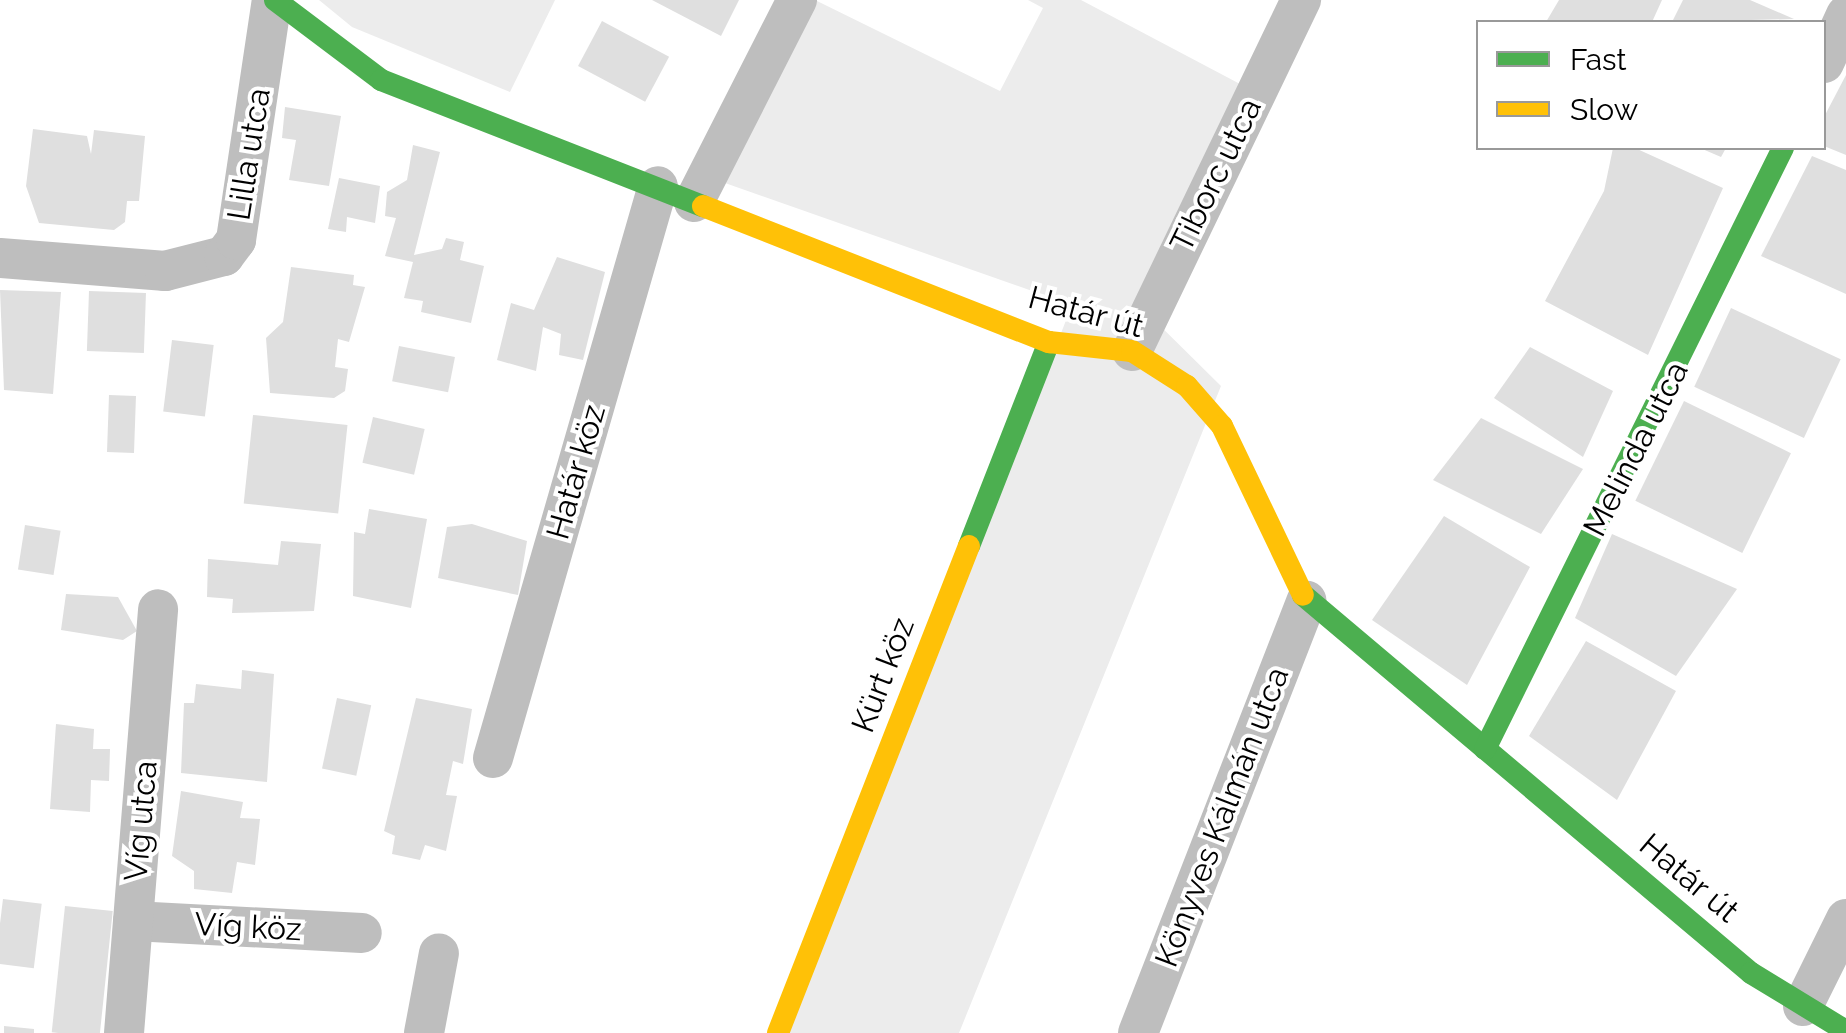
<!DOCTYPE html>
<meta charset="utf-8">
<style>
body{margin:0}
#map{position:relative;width:1846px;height:1033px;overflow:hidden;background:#fff;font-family:Raleway,sans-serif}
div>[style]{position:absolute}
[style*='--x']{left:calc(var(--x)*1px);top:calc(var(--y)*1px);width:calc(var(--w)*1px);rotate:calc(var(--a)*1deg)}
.green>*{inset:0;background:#ececec}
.building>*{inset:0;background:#dfdfdf;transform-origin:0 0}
.street>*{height:40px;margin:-20px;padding:0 20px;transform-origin:20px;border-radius:20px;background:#bebebe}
.fast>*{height:22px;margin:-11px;padding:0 11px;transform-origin:11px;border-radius:11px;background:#4caf50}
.slow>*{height:22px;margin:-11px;padding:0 11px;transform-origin:11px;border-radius:11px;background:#ffc107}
span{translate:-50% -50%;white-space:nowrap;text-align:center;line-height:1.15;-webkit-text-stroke:8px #fff;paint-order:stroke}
.street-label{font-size:32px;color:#000}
.legend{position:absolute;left:1476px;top:20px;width:350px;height:130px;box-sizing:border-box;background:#fff;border:2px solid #999;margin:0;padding:12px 18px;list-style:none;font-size:30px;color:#000}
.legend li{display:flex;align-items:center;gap:20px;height:50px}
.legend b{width:50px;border:2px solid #999}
</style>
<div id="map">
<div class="green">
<div style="clip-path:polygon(319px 0,555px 0,510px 92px,352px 27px)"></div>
<div style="clip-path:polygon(815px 0,1000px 91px,1043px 8px,1028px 0,1081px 0,1240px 84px,1137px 303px,1221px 386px,959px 1033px,788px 1033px,1072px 305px,725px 183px)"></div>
</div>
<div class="building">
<div style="clip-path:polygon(652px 0,739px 0,721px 36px)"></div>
<div style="clip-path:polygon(1559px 0,1662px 0,1652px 22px,1546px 22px)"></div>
<div style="clip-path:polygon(1683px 0,1750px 0,1794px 19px,1672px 22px)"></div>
<div style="left:602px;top:21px;width:76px;height:51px;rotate:28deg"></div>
<div style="clip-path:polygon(1846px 75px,1846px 155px,1824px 146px,1824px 117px)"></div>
<div style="clip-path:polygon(285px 107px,341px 116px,329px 186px,289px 180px,296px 140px,282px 138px)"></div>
<div style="clip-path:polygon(33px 129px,87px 136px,91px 154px,94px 130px,145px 136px,139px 201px,127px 201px,125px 222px,114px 230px,39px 223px,26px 186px)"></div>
<div style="clip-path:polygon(413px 145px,440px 152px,414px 255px,442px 249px,446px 238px,464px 242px,460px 260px,484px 266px,471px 323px,421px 312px,423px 301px,404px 298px,413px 262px,385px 256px,396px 218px,385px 216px,387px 192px,407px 180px)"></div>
<div style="clip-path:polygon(1613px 148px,1635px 148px,1723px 188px,1648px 355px,1545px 301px,1604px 191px)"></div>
<div style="clip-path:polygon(1700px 148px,1726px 148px,1721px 157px)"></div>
<div style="clip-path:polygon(1812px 156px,1846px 170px,1846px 294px,1761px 256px)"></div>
<div style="clip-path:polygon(339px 178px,380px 186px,375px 223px,347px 217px,346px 232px,328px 229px)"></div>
<div style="clip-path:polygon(557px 257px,605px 272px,583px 360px,559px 355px,561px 334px,543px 327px,536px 371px,497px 360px,511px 303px,534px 310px)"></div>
<div style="clip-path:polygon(291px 267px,354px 275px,353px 285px,365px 287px,349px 342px,338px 339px,335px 367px,348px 369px,345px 391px,334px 398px,270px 393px,266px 338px,283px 322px)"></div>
<div style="clip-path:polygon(0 290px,61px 292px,53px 394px,4px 390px)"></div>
<div style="left:89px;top:291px;width:57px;height:60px;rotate:2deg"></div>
<div style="left:1731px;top:308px;width:121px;height:87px;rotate:25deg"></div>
<div style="left:172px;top:340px;width:42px;height:72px;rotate:7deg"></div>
<div style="left:399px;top:346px;width:57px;height:36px;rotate:11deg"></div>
<div style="clip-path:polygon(1530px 347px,1613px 391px,1583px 457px,1494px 398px)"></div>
<div style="left:109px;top:395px;width:27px;height:57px;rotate:2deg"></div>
<div style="left:1684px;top:401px;width:119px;height:111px;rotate:26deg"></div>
<div style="left:253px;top:415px;width:95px;height:89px;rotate:6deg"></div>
<div style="left:373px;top:417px;width:53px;height:47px;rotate:13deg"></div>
<div style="clip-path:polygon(1481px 418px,1583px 469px,1541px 534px,1433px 480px)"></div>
<div style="clip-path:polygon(369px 509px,427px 519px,411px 608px,353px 596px,354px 532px,365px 534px)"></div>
<div style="clip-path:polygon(1444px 516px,1530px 567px,1467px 685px,1372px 620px)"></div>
<div style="clip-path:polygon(472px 524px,527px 541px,518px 595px,438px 578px,447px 527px)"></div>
<div style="left:25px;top:525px;width:36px;height:45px;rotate:9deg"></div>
<div style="clip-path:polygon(1612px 534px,1737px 589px,1676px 676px,1575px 618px)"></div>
<div style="clip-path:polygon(281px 541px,321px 544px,314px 611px,232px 613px,233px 599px,207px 597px,208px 559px,278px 565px)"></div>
<div style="clip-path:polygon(66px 594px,118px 597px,137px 631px,123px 640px,61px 630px)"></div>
<div style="clip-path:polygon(1586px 641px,1676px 691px,1617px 800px,1529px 736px)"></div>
<div style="clip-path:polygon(242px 670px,274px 674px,267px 782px,181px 773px,184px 703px,194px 703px,196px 684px,241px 689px)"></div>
<div style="left:337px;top:698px;width:35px;height:72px;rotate:12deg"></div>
<div style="clip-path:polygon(416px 698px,472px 709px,463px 764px,453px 761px,446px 795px,457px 796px,446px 851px,425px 845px,420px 860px,392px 854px,395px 836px,384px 831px)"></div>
<div style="clip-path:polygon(56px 724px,94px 729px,93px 749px,110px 749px,109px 781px,91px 780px,90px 812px,50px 809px)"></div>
<div style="clip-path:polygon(181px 791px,243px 802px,240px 818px,260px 819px,255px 865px,237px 862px,232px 893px,194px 889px,194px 871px,172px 856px)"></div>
<div style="left:3px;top:899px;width:39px;height:65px;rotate:7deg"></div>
<div style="left:65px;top:906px;width:48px;height:127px;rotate:6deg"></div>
<div style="clip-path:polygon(4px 1026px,34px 1029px,34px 1033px,4px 1033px)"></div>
</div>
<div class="street">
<div style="--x:1824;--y:63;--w:53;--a:-65.4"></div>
<div style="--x:694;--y:202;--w:227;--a:-63"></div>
<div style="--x:0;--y:258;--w:166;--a:4.5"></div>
<div style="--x:165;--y:271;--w:61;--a:-14.3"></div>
<div style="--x:224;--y:256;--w:20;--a:-53"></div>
<div style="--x:236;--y:240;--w:243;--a:-81.5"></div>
<div style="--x:1132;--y:351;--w:390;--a:-64.3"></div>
<div style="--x:493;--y:758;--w:595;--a:-73.91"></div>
<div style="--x:133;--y:921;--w:229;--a:3"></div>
<div style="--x:1803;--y:1006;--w:97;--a:-63.7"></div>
<div style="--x:124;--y:1033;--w:425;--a:-85.4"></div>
<div style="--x:424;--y:1033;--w:81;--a:-79.4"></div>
<div style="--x:1138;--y:1033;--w:464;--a:-68.7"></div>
</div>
<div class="fast">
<div style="--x:275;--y:0;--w:133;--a:37"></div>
<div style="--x:381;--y:80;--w:346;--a:21.4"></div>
<div style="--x:969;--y:546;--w:219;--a:-68.6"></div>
<div style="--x:1303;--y:595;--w:586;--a:40.16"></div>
<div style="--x:1751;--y:973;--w:111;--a:31.4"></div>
<div style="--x:1485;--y:749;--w:671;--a:-63.63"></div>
</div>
<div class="slow">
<div style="--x:703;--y:206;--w:372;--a:21.5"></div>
<div style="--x:1049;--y:342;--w:83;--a:6.2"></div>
<div style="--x:1132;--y:351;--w:65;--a:32.5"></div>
<div style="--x:1187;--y:386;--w:53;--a:48.8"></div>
<div style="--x:1222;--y:426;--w:187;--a:64.4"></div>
<div style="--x:778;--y:1033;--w:523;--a:-68.59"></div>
</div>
<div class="street-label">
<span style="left:249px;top:154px;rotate:-81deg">Lilla utca</span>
<span style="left:1216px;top:175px;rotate:-64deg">Tiborc utca</span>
<span style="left:1086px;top:312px;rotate:15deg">Határ út</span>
<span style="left:1636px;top:449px;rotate:-63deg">Melinda utca</span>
<span style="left:576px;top:472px;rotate:-74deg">Határ köz</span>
<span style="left:883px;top:675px;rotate:-69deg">Kürt köz</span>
<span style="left:1222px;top:817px;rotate:-69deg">Könyves Kálmán utca</span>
<span style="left:141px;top:821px;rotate:-85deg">Víg utca</span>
<span style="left:1689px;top:878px;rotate:40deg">Határ út</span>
<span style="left:248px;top:927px;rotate:3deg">Víg köz</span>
</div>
<ul class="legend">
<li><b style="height:12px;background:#4caf50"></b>Fast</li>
<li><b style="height:12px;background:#ffc107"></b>Slow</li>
</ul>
</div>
